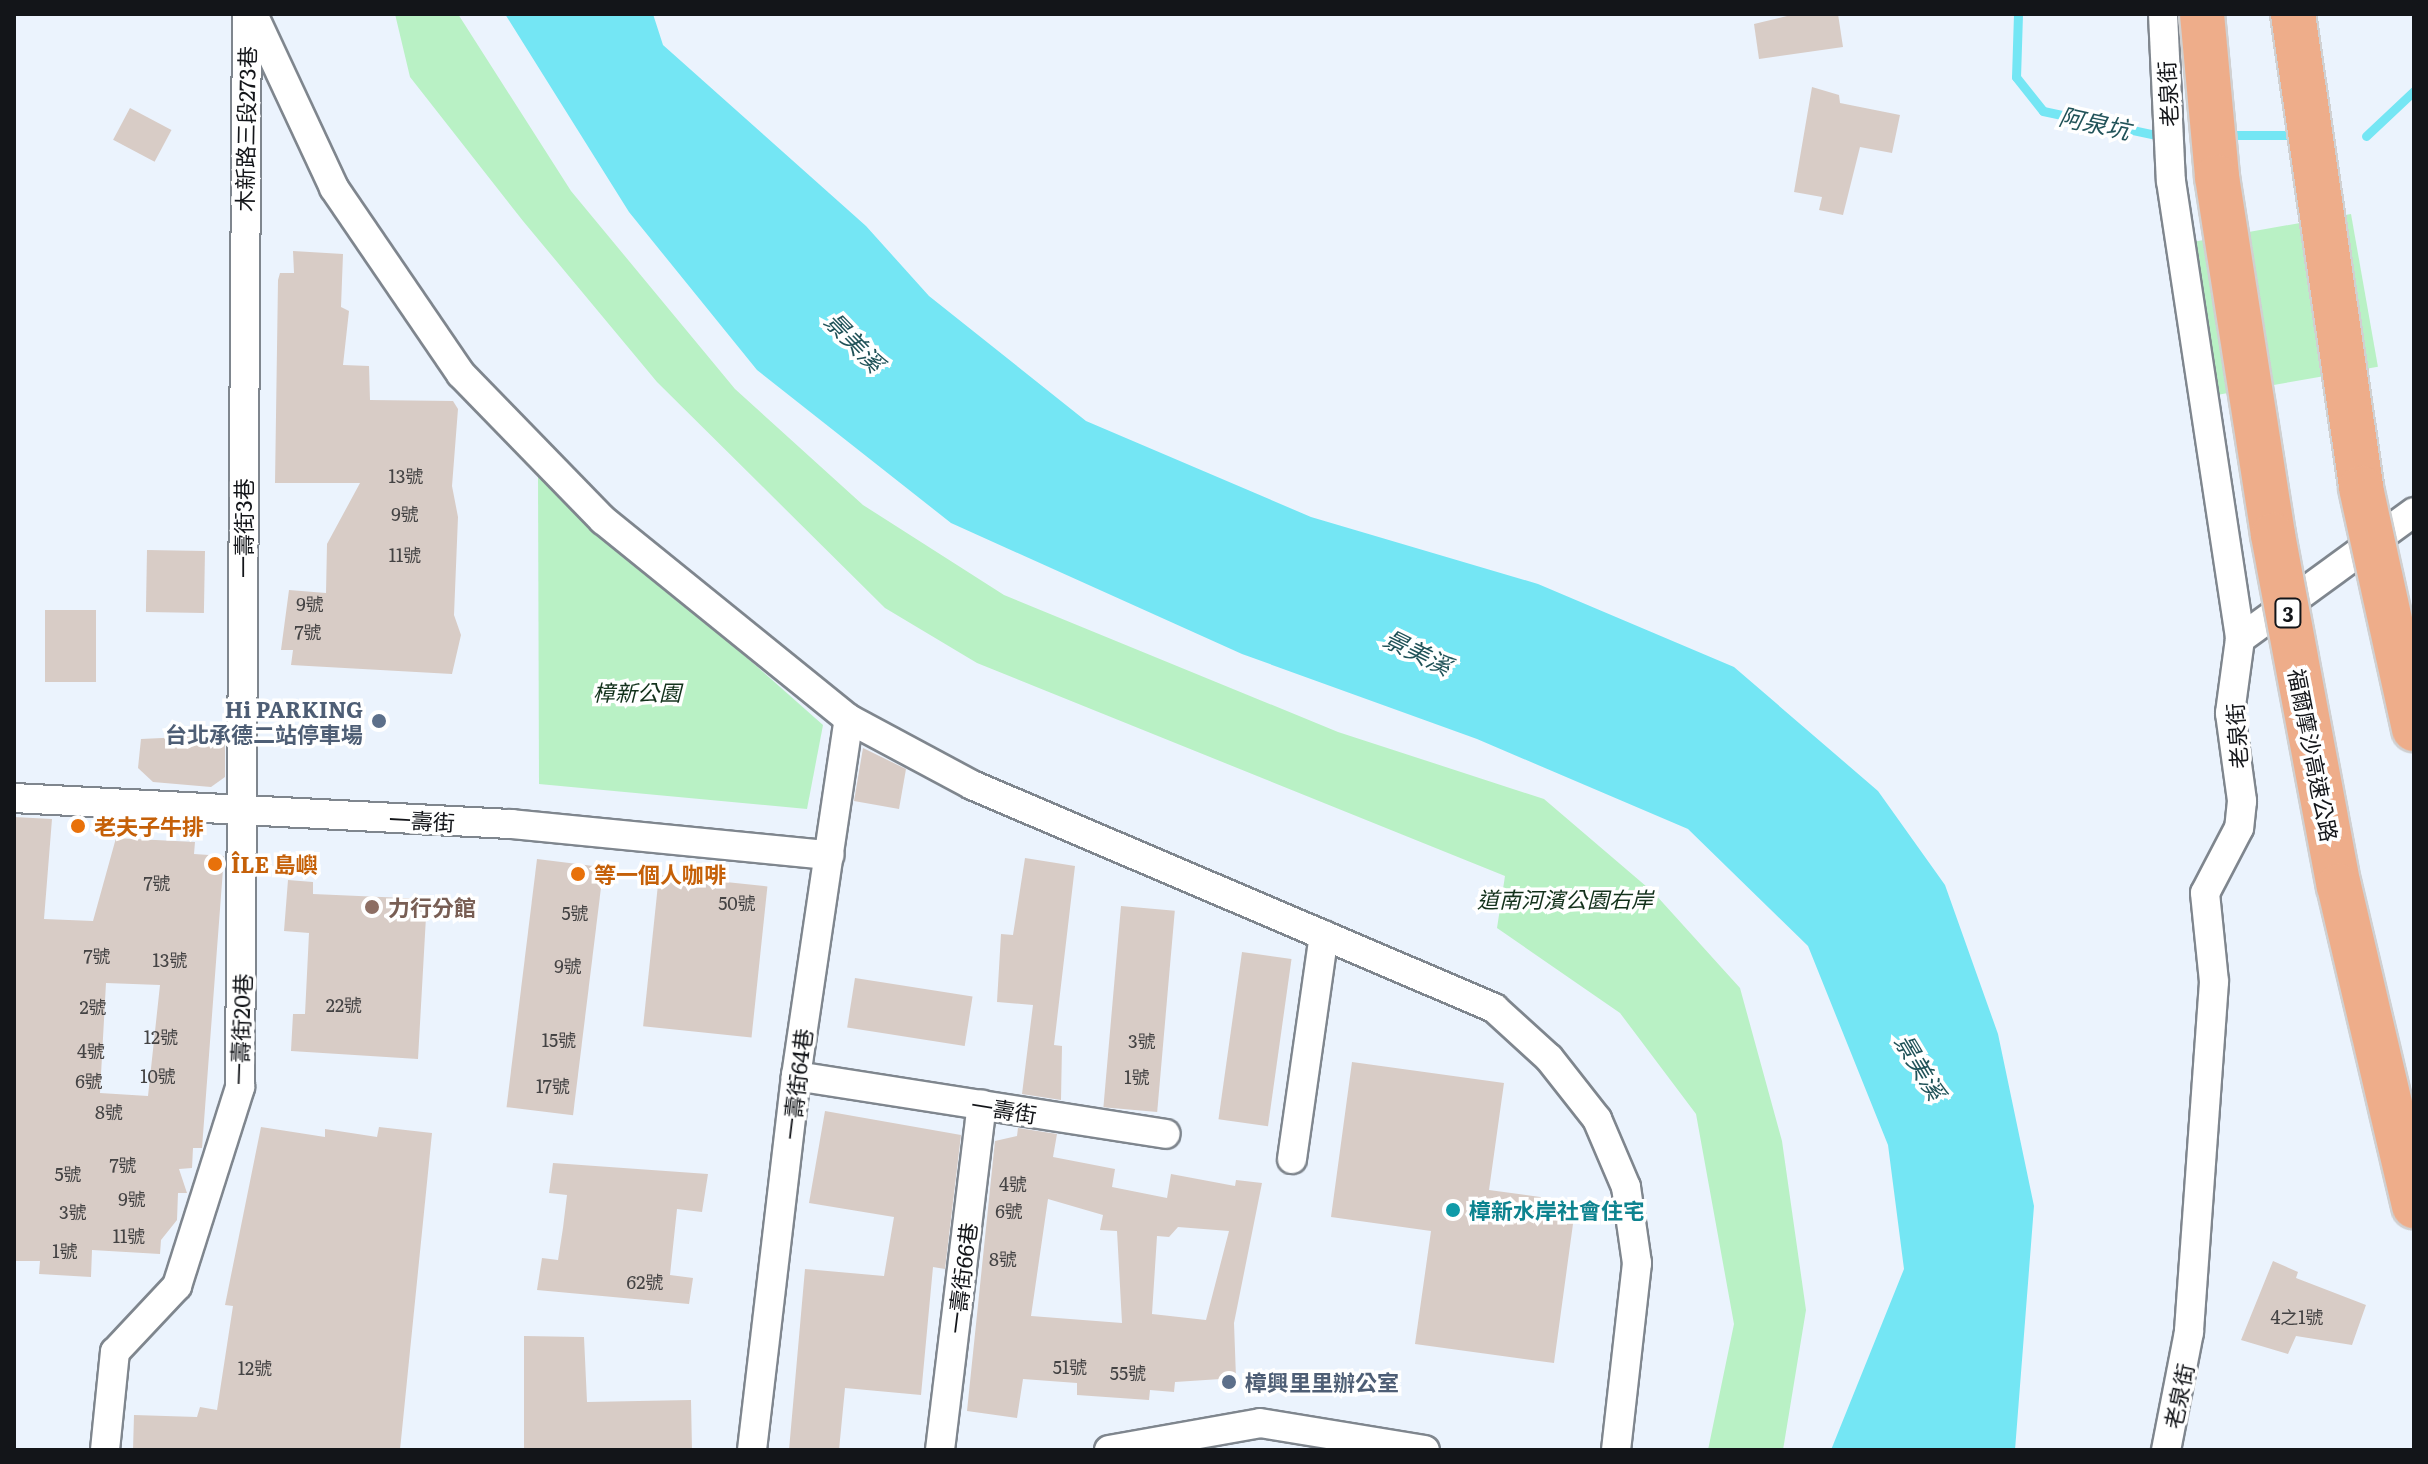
<!DOCTYPE html>
<meta charset="utf-8">
<style>
body{margin:0}
#map{position:relative;width:2428px;height:1464px;overflow:hidden;background:#ebf3fd;font-family:Literata,"Noto Sans TC",serif}
div>[style]{position:absolute}
[style*='--x']{left:calc(var(--x)*1px);top:calc(var(--y)*1px);width:calc(var(--w)*1px);rotate:calc(var(--a)*1deg)}
.green>*{inset:0;background:#b9f1c5;transform-origin:0 0}
.water>*{inset:0;background:#74e6f4}
.stream>*{height:9px;margin:-4.5px;padding:0 4.5px;transform-origin:4.5px;border-radius:4.5px;background:#74e6f4}
.building>*{inset:0;background:#d8ccc6;transform-origin:0 0}
.roads{filter:drop-shadow(2px 0 #7f868e) drop-shadow(-2px 0 #7f868e) drop-shadow(0 2px #7f868e) drop-shadow(0 -2px #7f868e)}
.street>*{height:28px;margin:-14px;padding:0 14px;transform-origin:14px;border-radius:14px;background:#fff}
.bridges{filter:drop-shadow(2px 0 #d0d0d1) drop-shadow(-2px 0 #d0d0d1) drop-shadow(0 2px #d0d0d1) drop-shadow(0 -2px #d0d0d1)}
.highway-bridge>*{height:44px;margin:-22px;padding:0 22px;transform-origin:22px;border-radius:22px;background:#eead8a}
.dots>*{width:22px;height:22px;translate:-50% -50%;box-sizing:border-box;border:4px solid #fff;border-radius:50%}
span{translate:-50% -50%;white-space:nowrap;text-align:center;line-height:1.15;-webkit-text-stroke:7px #fff;paint-order:stroke}
.number-label{font-size:18px;color:#444344}
.number-label span{-webkit-text-stroke-width:0}
.shield-label span{padding:2px 6px;background:#fff;border:2px solid;border-radius:6px;-webkit-text-stroke-width:0}
.shield-label{font-size:20px;color:#131519;font-weight:700}
.street-label{font-size:22px;color:#131519}
.park-label{font-size:22px;color:#12311b;font-style:italic}
.service-label{font-size:22px;color:#4e5e75;font-weight:700}
.right{translate:-100% -50%;text-align:right}
.left{translate:0 -50%;text-align:left}
.food-label{font-size:22px;color:#c56008;font-weight:700}
.education-label{font-size:22px;color:#785e54;font-weight:700}
.culture-label{font-size:22px;color:#0d838f;font-weight:700}
.water-label{font-size:24px;color:#205258;font-style:italic}
.frame{position:absolute;inset:0;border:16px solid #131519;pointer-events:none}
</style>
<div id="map">
<div class="green">
<div style="clip-path:polygon(395px 14px,458px 14px,571px 191px,735px 389px,863px 505px,1004px 595px,1338px 732px,1544px 799px,1654px 893px,1740px 988px,1782px 1141px,1806px 1310px,1783px 1450px,1708px 1450px,1734px 1324px,1696px 1114px,1620px 1013px,1497px 928px,1505px 876px,977px 663px,885px 608px,657px 382px,523px 221px,410px 77px)"></div>
<div style="left:2351px;top:214px;width:155px;height:168px;rotate:80deg"></div>
<div style="clip-path:polygon(538px 473px,823px 725px,807px 809px,539px 784px)"></div>
</div>
<div class="water">
<div style="clip-path:polygon(505px 14px,653px 14px,663px 45px,866px 226px,929px 296px,1086px 421px,1311px 517px,1538px 584px,1734px 667px,1878px 791px,1945px 885px,1998px 1034px,2034px 1206px,2015px 1450px,1831px 1450px,1904px 1269px,1888px 1145px,1808px 946px,1688px 829px,1477px 739px,1242px 654px,951px 523px,757px 370px,629px 212px)"></div>
</div>
<div class="stream">
<div style="--x:2018;--y:14;--w:63;--a:91.8"></div>
<div style="--x:2016;--y:77;--w:43;--a:51.5"></div>
<div style="--x:2043;--y:111;--w:116;--a:12"></div>
<div style="--x:2224;--y:135;--w:73;--a:0"></div>
<div style="--x:2366;--y:136;--w:66;--a:-43.2"></div>
</div>
<div class="building">
<div style="clip-path:polygon(1795px 14px,1838px 14px,1843px 47px,1759px 59px,1754px 24px)"></div>
<div style="clip-path:polygon(1812px 87px,1839px 95px,1840px 103px,1900px 115px,1892px 153px,1860px 147px,1843px 215px,1819px 210px,1822px 197px,1794px 192px)"></div>
<div style="left:130px;top:108px;width:47px;height:36px;rotate:28deg"></div>
<div style="clip-path:polygon(293px 251px,343px 254px,341px 307px,349px 311px,343px 365px,369px 366px,370px 400px,453px 401px,458px 409px,452px 486px,458px 517px,454px 615px,461px 635px,452px 674px,291px 665px,293px 650px,281px 650px,289px 590px,326px 593px,327px 544px,360px 483px,275px 483px,278px 280px,280px 273px,294px 273px)"></div>
<div style="left:147px;top:550px;width:58px;height:62px;rotate:1deg"></div>
<div style="left:45px;top:610px;width:51px;height:72px"></div>
<div style="clip-path:polygon(225px 735px,225px 777px,211px 787px,153px 782px,138px 768px,141px 739px)"></div>
<div style="clip-path:polygon(863px 748px,906px 769px,899px 809px,854px 801px)"></div>
<div style="clip-path:polygon(evenodd,14px 817px,52px 819px,44px 919px,93px 921px,116px 838px,195px 842px,194px 854px,224px 856px,202px 1148px,193px 1148px,192px 1168px,179px 1169px,187px 1193px,178px 1193px,177px 1220px,161px 1240px,160px 1254px,92px 1250px,91px 1277px,39px 1274px,40px 1261px,14px 1261px,14px 817px,106px 983px,160px 985px,148px 1096px,100px 1093px,106px 983px)"></div>
<div style="clip-path:polygon(1025px 858px,1075px 866px,1054px 1045px,1062px 1046px,1061px 1100px,1022px 1094px,1033px 1005px,997px 1002px,1001px 934px,1013px 935px)"></div>
<div style="left:537px;top:859px;width:67px;height:250px;rotate:7deg"></div>
<div style="left:659px;top:875px;width:109px;height:152px;rotate:6deg"></div>
<div style="clip-path:polygon(288px 880px,313px 882px,313px 894px,427px 899px,418px 1059px,291px 1051px,293px 1014px,305px 1014px,309px 933px,284px 931px)"></div>
<div style="left:1121px;top:906px;width:54px;height:202px;rotate:5deg"></div>
<div style="left:1242px;top:952px;width:50px;height:169px;rotate:8deg"></div>
<div style="left:855px;top:978px;width:119px;height:50px;rotate:9deg"></div>
<div style="clip-path:polygon(1352px 1062px,1504px 1083px,1489px 1190px,1576px 1202px,1554px 1363px,1415px 1344px,1431px 1231px,1331px 1217px)"></div>
<div style="clip-path:polygon(825px 1111px,961px 1135px,945px 1269px,933px 1267px,921px 1395px,845px 1388px,839px 1450px,789px 1450px,805px 1269px,884px 1276px,894px 1217px,809px 1203px)"></div>
<div style="clip-path:polygon(261px 1127px,325px 1137px,325px 1129px,377px 1137px,379px 1127px,432px 1133px,400px 1450px,133px 1450px,134px 1415px,197px 1417px,200px 1407px,217px 1410px,233px 1306px,225px 1305px)"></div>
<div style="clip-path:polygon(evenodd,1018px 1128px,1057px 1134px,1053px 1157px,1115px 1169px,1112px 1187px,1167px 1198px,1171px 1174px,1235px 1186px,1236px 1180px,1262px 1183px,1234px 1323px,1236px 1378px,1175px 1382px,1174px 1392px,1150px 1390px,1149px 1400px,1077px 1395px,1077px 1383px,1023px 1379px,1017px 1418px,967px 1411px,995px 1141px,1017px 1136px,1018px 1128px,1048px 1199px,1103px 1215px,1100px 1230px,1117px 1231px,1122px 1323px,1031px 1316px,1048px 1199px,1018px 1128px,1178px 1227px,1229px 1231px,1206px 1320px,1152px 1314px,1157px 1236px,1169px 1237px,1178px 1227px)"></div>
<div style="clip-path:polygon(553px 1163px,708px 1174px,702px 1212px,677px 1209px,670px 1275px,693px 1278px,689px 1304px,537px 1290px,542px 1258px,558px 1260px,563px 1228px,567px 1195px,549px 1193px)"></div>
<div style="clip-path:polygon(2273px 1261px,2298px 1272px,2296px 1278px,2366px 1305px,2352px 1345px,2296px 1336px,2288px 1354px,2241px 1340px)"></div>
<div style="clip-path:polygon(524px 1336px,584px 1337px,587px 1402px,691px 1400px,692px 1450px,524px 1450px)"></div>
</div>
<div class="roads">
<div class="street">
<div style="--x:253;--y:14;--w:192;--a:65"></div>
<div style="--x:334;--y:188;--w:225;--a:55.7"></div>
<div style="--x:461;--y:374;--w:204;--a:45.8"></div>
<div style="--x:603;--y:520;--w:316;--a:39"></div>
<div style="--x:849;--y:719;--w:140;--a:28.2"></div>
<div style="--x:972;--y:785;--w:568;--a:23.13"></div>
<div style="--x:1494;--y:1008;--w:74;--a:42.3"></div>
<div style="--x:1549;--y:1058;--w:78;--a:51.8"></div>
<div style="--x:1597;--y:1119;--w:74;--a:66.9"></div>
<div style="--x:1626;--y:1187;--w:77;--a:81.8"></div>
<div style="--x:1637;--y:1263;--w:188;--a:96.4"></div>
<div style="--x:2163;--y:14;--w:167;--a:87.3"></div>
<div style="--x:2171;--y:181;--w:463;--a:81.4"></div>
<div style="--x:2240;--y:639;--w:75;--a:97.7"></div>
<div style="--x:2230;--y:713;--w:89;--a:82.2"></div>
<div style="--x:2242;--y:801;--w:27;--a:96"></div>
<div style="--x:2239;--y:828;--w:73;--a:117.6"></div>
<div style="--x:2205;--y:893;--w:89;--a:84.2"></div>
<div style="--x:2214;--y:982;--w:351;--a:94.1"></div>
<div style="--x:2189;--y:1332;--w:120;--a:101"></div>
<div style="--x:2240;--y:639;--w:215;--a:-36.1"></div>
<div style="--x:14;--y:798;--w:498;--a:3"></div>
<div style="--x:511;--y:824;--w:320;--a:5.6"></div>
<div style="--x:796;--y:1076;--w:374;--a:8.9"></div>
<div style="--x:1292;--y:1159;--w:226;--a:-81.9"></div>
<div style="--x:105;--y:1450;--w:99;--a:-84.2"></div>
<div style="--x:115;--y:1352;--w:91;--a:-46.8"></div>
<div style="--x:177;--y:1286;--w:209;--a:-72.4"></div>
<div style="--x:240;--y:1087;--w:1073;--a:-89.63"></div>
<div style="--x:752;--y:1450;--w:377;--a:-83.3"></div>
<div style="--x:796;--y:1076;--w:361;--a:-81.6"></div>
<div style="--x:940;--y:1450;--w:348;--a:-83.1"></div>
<div style="--x:1109;--y:1450;--w:153;--a:-10.1"></div>
<div style="--x:1260;--y:1423;--w:167;--a:9.3"></div>
</div>
</div>
<div class="bridges">
<div class="highway-bridge">
<div style="--x:2202;--y:14;--w:164;--a:84.7"></div>
<div style="--x:2217;--y:177;--w:362;--a:81.1"></div>
<div style="--x:2273;--y:535;--w:357;--a:79.4"></div>
<div style="--x:2339;--y:886;--w:329;--a:76.8"></div>
<div style="--x:2293;--y:14;--w:479;--a:81.8"></div>
<div style="--x:2361;--y:488;--w:247;--a:77.6"></div>
</div>
</div>
<div class="dots">
<div style="left:379px;top:721px;background:#5c6f8a"></div>
<div style="left:78px;top:826px;background:#e8710a"></div>
<div style="left:215px;top:864px;background:#e8710a"></div>
<div style="left:578px;top:874px;background:#e8710a"></div>
<div style="left:372px;top:907px;background:#8d6e63"></div>
<div style="left:1453px;top:1210px;background:#0f9aa8"></div>
<div style="left:1229px;top:1382px;background:#5c6f8a"></div>
</div>
<div class="number-label">
<span style="left:406px;top:476px">13號</span>
<span style="left:405px;top:514px">9號</span>
<span style="left:405px;top:555px">11號</span>
<span style="left:310px;top:604px">9號</span>
<span style="left:308px;top:632px">7號</span>
<span style="left:157px;top:883px">7號</span>
<span style="left:737px;top:903px">50號</span>
<span style="left:575px;top:913px">5號</span>
<span style="left:97px;top:956px">7號</span>
<span style="left:170px;top:960px">13號</span>
<span style="left:568px;top:966px">9號</span>
<span style="left:344px;top:1005px">22號</span>
<span style="left:93px;top:1007px">2號</span>
<span style="left:161px;top:1037px">12號</span>
<span style="left:559px;top:1040px">15號</span>
<span style="left:1142px;top:1041px">3號</span>
<span style="left:91px;top:1051px">4號</span>
<span style="left:158px;top:1076px">10號</span>
<span style="left:1137px;top:1077px">1號</span>
<span style="left:89px;top:1081px">6號</span>
<span style="left:553px;top:1086px">17號</span>
<span style="left:109px;top:1112px">8號</span>
<span style="left:123px;top:1165px">7號</span>
<span style="left:68px;top:1174px">5號</span>
<span style="left:1013px;top:1184px">4號</span>
<span style="left:132px;top:1199px">9號</span>
<span style="left:1009px;top:1211px">6號</span>
<span style="left:73px;top:1212px">3號</span>
<span style="left:129px;top:1236px">11號</span>
<span style="left:65px;top:1251px">1號</span>
<span style="left:1003px;top:1259px">8號</span>
<span style="left:645px;top:1282px">62號</span>
<span style="left:2297px;top:1317px">4之1號</span>
<span style="left:1070px;top:1367px">51號</span>
<span style="left:255px;top:1368px">12號</span>
<span style="left:1128px;top:1373px">55號</span>
</div>
<div class="shield-label">
<span style="left:2288px;top:613px">3</span>
</div>
<div class="street-label">
<span style="left:2167px;top:94px;rotate:-93deg">老泉街</span>
<span style="left:245px;top:129px;rotate:-89deg">木新路三段273巷</span>
<span style="left:243px;top:528px;rotate:-90deg">一壽街3巷</span>
<span style="left:2236px;top:736px;rotate:-94deg">老泉街</span>
<span style="left:2314px;top:755px;rotate:79deg">福爾摩沙高速公路</span>
<span style="left:422px;top:820px;rotate:3deg">一壽街</span>
<span style="left:240px;top:1029px;rotate:-88deg">一壽街20巷</span>
<span style="left:796px;top:1084px;rotate:-83deg">一壽街64巷</span>
<span style="left:1004px;top:1109px;rotate:9deg">一壽街</span>
<span style="left:961px;top:1278px;rotate:-83deg">一壽街66巷</span>
<span style="left:2178px;top:1396px;rotate:-78deg">老泉街</span>
</div>
<div class="park-label">
<span style="left:637px;top:692px">樟新公園</span>
<span style="left:1565px;top:899px">道南河濱公園右岸</span>
</div>
<div class="service-label">
<span class="right" style="left:363px;top:721px">Hi PARKING<br>台北承德二站停車場</span>
<span class="left" style="left:1245px;top:1382px">樟興里里辦公室</span>
</div>
<div class="food-label">
<span class="left" style="left:94px;top:826px">老夫子牛排</span>
<span class="left" style="left:231px;top:864px">ÎLE 島嶼</span>
<span class="left" style="left:594px;top:874px">等一個人咖啡</span>
</div>
<div class="education-label">
<span class="left" style="left:388px;top:907px">力行分館</span>
</div>
<div class="culture-label">
<span class="left" style="left:1469px;top:1210px">樟新水岸社會住宅</span>
</div>
<div class="water-label">
<span style="left:2095px;top:122px;rotate:12deg">阿泉坑</span>
<span style="left:855px;top:341px;rotate:46deg">景美溪</span>
<span style="left:1418px;top:651px;rotate:26deg">景美溪</span>
<span style="left:1921px;top:1066px;rotate:59deg">景美溪</span>
</div>
<div class="frame"></div>
</div>
